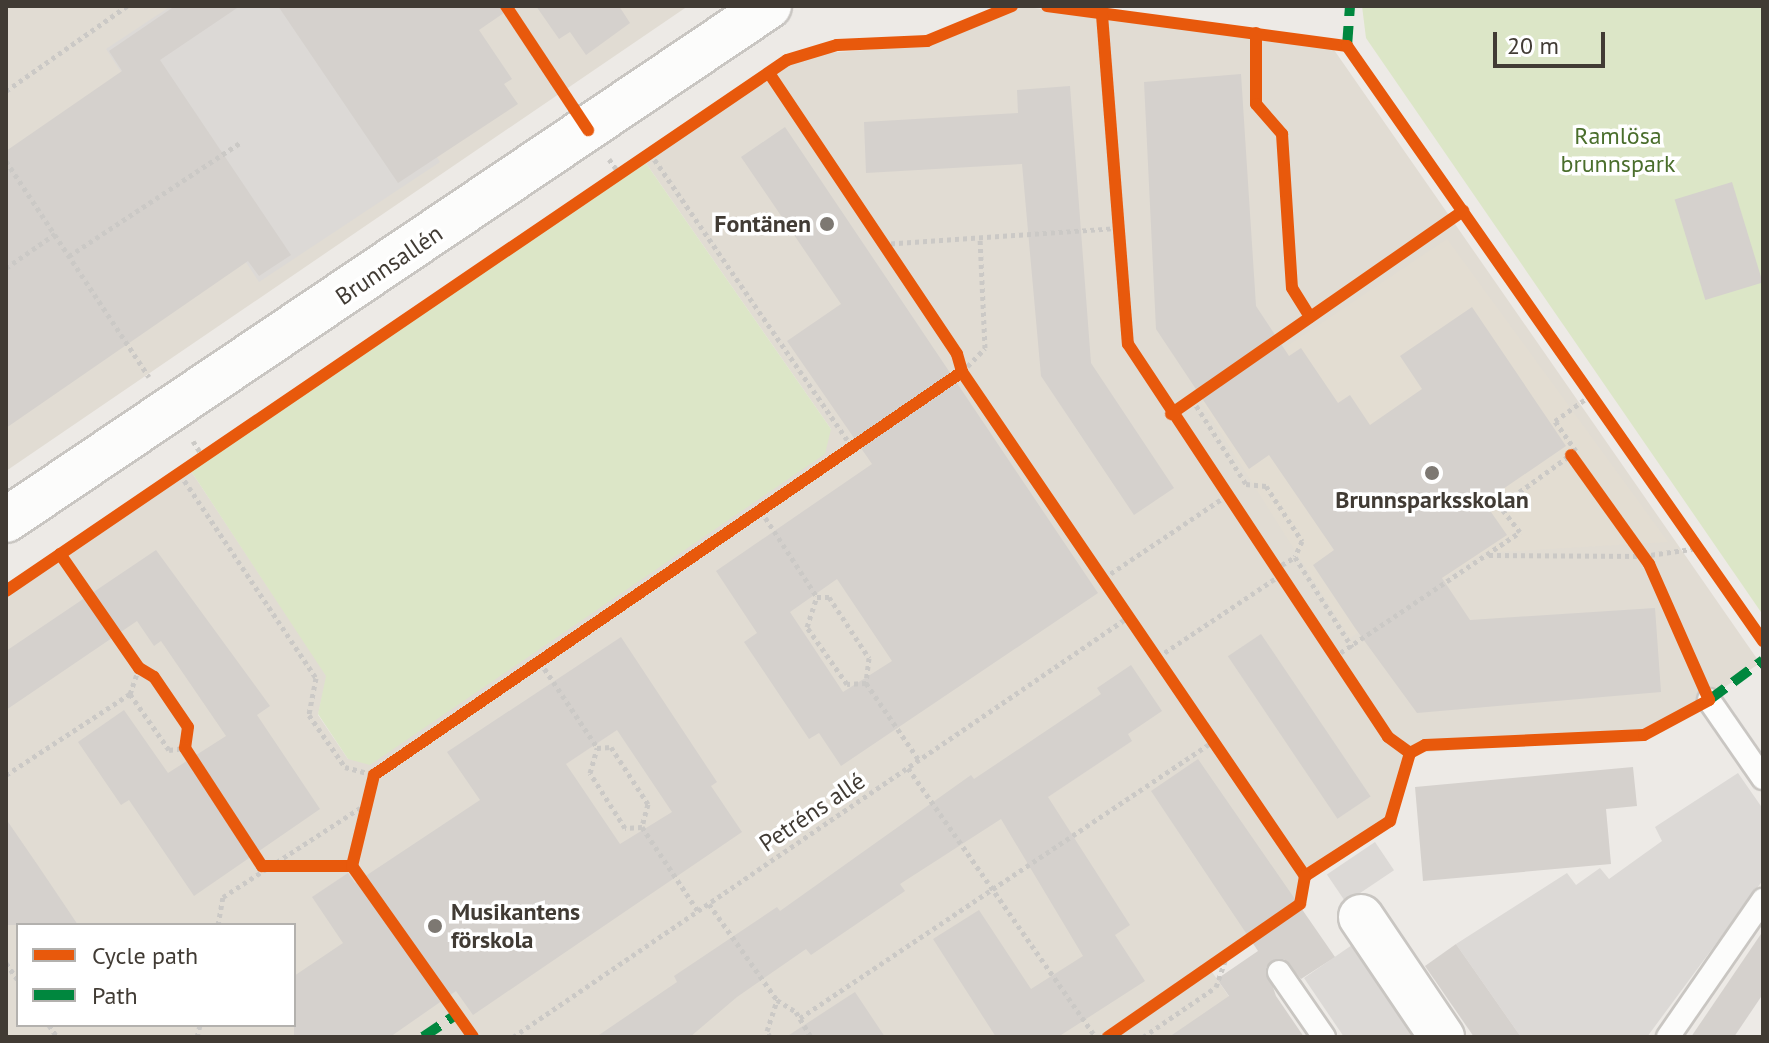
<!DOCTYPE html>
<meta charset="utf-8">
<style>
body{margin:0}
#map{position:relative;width:1769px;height:1043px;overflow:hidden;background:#edeae6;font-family:"PT Sans",sans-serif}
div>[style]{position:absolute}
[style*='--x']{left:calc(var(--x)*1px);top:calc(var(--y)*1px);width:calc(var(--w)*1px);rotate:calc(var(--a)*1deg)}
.residential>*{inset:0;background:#e1dcd3}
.education>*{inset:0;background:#e3ddd2}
.green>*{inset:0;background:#dce6c7}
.parking>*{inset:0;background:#dcd9d6;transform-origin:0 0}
.building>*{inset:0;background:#d5d1cd;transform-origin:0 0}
.path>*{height:5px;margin-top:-2.5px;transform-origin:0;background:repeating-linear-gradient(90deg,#cbc9c6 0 4px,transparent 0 8px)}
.roads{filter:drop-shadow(2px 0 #c9c6c2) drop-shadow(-2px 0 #c9c6c2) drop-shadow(0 2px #c9c6c2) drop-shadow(0 -2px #c9c6c2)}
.service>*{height:22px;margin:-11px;padding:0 11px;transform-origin:11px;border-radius:11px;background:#fcfcfb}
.minor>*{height:44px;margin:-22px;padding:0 22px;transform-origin:22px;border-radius:22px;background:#fcfcfb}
.quiet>*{height:10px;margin-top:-5px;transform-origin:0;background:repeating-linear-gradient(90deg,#00873e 0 20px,transparent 0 30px)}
.cycleway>*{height:12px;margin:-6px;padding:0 6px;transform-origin:6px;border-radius:6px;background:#e8590c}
.dots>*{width:22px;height:22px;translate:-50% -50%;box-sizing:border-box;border:4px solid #fff;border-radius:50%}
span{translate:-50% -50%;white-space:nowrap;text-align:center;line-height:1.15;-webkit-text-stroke:7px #fff;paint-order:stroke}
.park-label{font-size:24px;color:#4a6e2c}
.poi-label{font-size:24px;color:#413b34;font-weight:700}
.right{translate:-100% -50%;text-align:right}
.left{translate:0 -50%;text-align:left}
.street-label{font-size:24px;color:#413b34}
.frame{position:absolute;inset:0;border:8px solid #413b34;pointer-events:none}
.legend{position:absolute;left:16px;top:923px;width:280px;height:104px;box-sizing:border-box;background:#fff;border:2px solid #b3b1ae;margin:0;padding:10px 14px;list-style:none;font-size:24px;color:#413b34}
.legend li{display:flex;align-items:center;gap:16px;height:40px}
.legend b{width:40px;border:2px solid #b3b1ae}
.scale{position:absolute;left:1493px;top:32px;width:112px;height:36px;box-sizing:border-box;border:4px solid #413b34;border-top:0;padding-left:10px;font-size:24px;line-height:28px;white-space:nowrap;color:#413b34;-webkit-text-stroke:6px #fff;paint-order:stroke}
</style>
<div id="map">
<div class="residential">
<div style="clip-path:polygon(6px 6px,688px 6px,6px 471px)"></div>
<div style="clip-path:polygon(evenodd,1019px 6px,1332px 47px,1760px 663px,1669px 725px,1622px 739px,1410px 753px,1397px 817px,1305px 875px,1300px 904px,1210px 969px,1257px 1037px,6px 1037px,6px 591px,189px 468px,327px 676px,318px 715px,348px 759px,831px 429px,643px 159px,779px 70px,814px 54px,928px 45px,1019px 6px,18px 925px,294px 925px,294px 1025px,18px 1025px,18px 925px)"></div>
</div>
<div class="education">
<div style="clip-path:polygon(1447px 239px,1668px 542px,1483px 553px,1350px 638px,1202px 403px)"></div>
</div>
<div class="green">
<div style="clip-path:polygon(1362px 6px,1763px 6px,1763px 615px,1366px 38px)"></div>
<div style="clip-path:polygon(643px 159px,831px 429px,825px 454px,370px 765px,348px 759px,318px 714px,326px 676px,189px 468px)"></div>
</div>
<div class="parking">
<div style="clip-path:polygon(171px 6px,338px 6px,440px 162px,259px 282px,106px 49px)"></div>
<div style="clip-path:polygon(1738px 773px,1763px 809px,1763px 880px,1647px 1037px,1521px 1037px,1456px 944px,1567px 873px,1576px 885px,1600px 868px,1609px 879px,1662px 841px,1655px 827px)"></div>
<div style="left:1375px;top:842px;width:34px;height:58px;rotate:56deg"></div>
<div style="clip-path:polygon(1355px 943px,1420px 1037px,1344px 1037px,1304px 978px)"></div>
</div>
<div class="building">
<div style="clip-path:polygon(175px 6px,240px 6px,160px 60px,291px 255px,259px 276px,248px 261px,6px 428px,6px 151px,122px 71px,109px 51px)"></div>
<div style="clip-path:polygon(278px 6px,514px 6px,479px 30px,512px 79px,504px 84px,518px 104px,398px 183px)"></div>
<div style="clip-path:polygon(536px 6px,619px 6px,630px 23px,586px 55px,570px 32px,559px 39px)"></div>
<div style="clip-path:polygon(1241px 74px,1256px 306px,1289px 356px,1301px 348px,1338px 403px,1350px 395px,1370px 425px,1422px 389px,1400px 356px,1472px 307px,1566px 446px,1484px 502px,1507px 535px,1442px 578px,1470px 620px,1655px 608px,1661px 692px,1417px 713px,1355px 628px,1313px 565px,1334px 550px,1269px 455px,1249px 469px,1156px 329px,1144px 82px)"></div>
<div style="clip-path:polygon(1070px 86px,1091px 363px,1174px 488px,1134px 515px,1041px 376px,1022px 164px,866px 173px,864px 122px,1018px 113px,1017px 90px)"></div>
<div style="clip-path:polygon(evenodd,785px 127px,1098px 593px,841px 766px,819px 733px,809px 739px,744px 642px,757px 633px,716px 571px,872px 464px,787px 341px,841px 304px,741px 157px,785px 127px,837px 579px,892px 661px,843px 692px,790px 612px,837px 579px)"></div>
<div style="left:1732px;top:182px;width:105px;height:60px;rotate:73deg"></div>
<div style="clip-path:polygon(156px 550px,270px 706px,257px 715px,320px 809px,194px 896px,129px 800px,121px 805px,78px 742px,124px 710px,168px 773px,226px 736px,161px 641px,154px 646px,137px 621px,6px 710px,6px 651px)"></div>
<div style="left:1261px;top:634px;width:196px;height:40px;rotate:56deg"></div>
<div style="clip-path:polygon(evenodd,621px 637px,717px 782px,711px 786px,742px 832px,473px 1015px,456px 991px,390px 1037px,294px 1037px,294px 976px,343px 943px,312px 897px,348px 873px,355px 883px,480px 800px,447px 752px,621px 637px,617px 730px,672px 812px,620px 844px,566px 764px,617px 730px)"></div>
<div style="clip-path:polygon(1131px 665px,1162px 711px,1128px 734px,1132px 741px,1048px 797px,1130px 925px,1115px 935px,1145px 981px,1058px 1037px,996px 1037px,933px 939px,979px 910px,1031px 989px,1083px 956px,1001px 819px,900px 884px,905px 891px,811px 955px,806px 949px,737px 997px,690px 1037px,596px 1037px,677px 982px,674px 976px,777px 907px,780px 911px,971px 775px,974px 779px,1101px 694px,1097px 688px)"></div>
<div style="clip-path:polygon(1198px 759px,1335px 957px,1301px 979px,1284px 959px,1266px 967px,1276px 996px,1304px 1037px,1169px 1037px,1229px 996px,1217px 979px,1258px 951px,1151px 791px)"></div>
<div style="clip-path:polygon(1633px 767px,1637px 806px,1606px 809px,1611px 864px,1423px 881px,1415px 787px)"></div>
<div style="clip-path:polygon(6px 819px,39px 867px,78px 925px,6px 925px)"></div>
<div style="clip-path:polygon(1763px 931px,1763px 994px,1734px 1037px,1691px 1037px)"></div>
<div style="clip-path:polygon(1456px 944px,1521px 1037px,1474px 1037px,1425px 966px)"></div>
<div style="clip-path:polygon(855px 992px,885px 1037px,786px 1037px,841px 1001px)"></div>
</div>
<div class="path">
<div style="--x:6;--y:91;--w:148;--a:-35.1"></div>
<div style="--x:650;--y:153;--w:358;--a:55.5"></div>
<div style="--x:609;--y:159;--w:19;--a:54"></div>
<div style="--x:6;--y:161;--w:259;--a:56.5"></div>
<div style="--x:883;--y:244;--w:237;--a:-3.9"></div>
<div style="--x:69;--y:256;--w:205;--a:-33.5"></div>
<div style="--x:6;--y:268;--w:60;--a:-34.8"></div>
<div style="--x:962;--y:372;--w:33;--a:-46"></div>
<div style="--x:985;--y:348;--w:109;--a:-92.6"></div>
<div style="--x:1192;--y:399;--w:101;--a:57.6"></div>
<div style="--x:1246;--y:484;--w:20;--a:6"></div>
<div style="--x:1266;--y:486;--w:66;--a:56.8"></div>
<div style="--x:1302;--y:541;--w:17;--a:114"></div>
<div style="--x:1295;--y:557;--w:107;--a:57.7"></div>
<div style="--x:193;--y:441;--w:20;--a:57"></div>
<div style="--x:180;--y:474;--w:245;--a:56.3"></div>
<div style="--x:316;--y:678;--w:38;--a:101"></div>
<div style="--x:309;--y:715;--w:63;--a:55.3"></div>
<div style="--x:345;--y:767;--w:30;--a:15"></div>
<div style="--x:761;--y:511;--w:103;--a:56.9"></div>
<div style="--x:1489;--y:555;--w:154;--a:0.4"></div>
<div style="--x:1643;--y:556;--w:56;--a:-8.3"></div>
<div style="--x:1275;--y:569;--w:23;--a:-31"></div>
<div style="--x:1104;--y:578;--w:147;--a:-33.9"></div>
<div style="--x:1158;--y:657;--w:146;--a:-33.8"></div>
<div style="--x:1334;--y:657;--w:224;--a:-33.9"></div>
<div style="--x:1520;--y:532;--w:33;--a:-128"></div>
<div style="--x:1500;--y:506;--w:94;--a:-35.9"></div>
<div style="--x:1576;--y:451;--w:37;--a:-125"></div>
<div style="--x:1555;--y:421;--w:44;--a:-35.8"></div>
<div style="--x:540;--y:662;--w:102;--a:56.2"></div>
<div style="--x:866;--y:683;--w:19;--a:177"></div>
<div style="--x:847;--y:684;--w:70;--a:-125.1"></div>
<div style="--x:807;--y:627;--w:32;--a:-72"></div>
<div style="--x:817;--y:597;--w:12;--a:0"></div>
<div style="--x:829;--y:597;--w:73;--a:56.7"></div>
<div style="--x:869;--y:658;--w:25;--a:97"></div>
<div style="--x:866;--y:683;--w:93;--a:55.5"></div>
<div style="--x:130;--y:694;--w:68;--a:55.1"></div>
<div style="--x:169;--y:750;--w:16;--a:-7"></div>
<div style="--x:908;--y:768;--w:328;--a:55.1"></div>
<div style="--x:6;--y:775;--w:148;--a:-33.2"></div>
<div style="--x:130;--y:694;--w:28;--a:-71"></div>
<div style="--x:642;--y:827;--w:17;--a:177"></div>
<div style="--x:625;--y:828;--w:65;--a:-122.5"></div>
<div style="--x:590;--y:773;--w:26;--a:-74"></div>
<div style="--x:597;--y:748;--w:14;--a:-4"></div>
<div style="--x:611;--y:747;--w:68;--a:57"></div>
<div style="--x:648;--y:804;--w:24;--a:105"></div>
<div style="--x:642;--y:827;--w:101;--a:56.3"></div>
<div style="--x:709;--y:904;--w:118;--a:54.7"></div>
<div style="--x:777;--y:1000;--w:22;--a:32"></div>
<div style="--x:796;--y:1012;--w:29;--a:59"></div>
<div style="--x:218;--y:925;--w:28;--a:-80"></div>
<div style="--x:223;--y:897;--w:173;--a:-33"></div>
<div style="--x:6;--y:963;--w:21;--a:55"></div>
<div style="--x:800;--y:1018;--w:498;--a:-33.8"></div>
<div style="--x:49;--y:1025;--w:14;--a:56"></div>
<div style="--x:197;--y:1037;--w:12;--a:-76"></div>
<div style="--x:513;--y:1037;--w:747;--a:-34.31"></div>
<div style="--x:770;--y:1037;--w:7;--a:-117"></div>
<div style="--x:767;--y:1031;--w:33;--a:-72"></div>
<div style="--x:1143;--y:1037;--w:88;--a:-34.4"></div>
<div style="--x:1216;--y:987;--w:31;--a:-71"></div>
</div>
<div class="roads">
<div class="service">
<div style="--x:1709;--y:700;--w:95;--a:55.3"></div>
<div style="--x:1279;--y:972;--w:79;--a:55.3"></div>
<div style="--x:1668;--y:1037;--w:167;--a:-55.3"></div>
</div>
<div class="minor">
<div style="--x:6;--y:520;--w:920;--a:-33.97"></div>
<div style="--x:1361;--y:917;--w:145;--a:56"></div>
</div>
</div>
<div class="quiet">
<div style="--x:1347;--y:46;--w:40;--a:-85.7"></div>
<div style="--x:1709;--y:700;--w:67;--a:-36.5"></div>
<div style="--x:423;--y:1037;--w:41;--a:-34.1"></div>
</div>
<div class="cycleway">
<div style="--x:506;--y:6;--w:149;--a:56.5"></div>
<div style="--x:1047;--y:6;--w:303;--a:7.6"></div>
<div style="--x:1347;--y:46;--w:726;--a:55.04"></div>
<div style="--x:1102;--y:15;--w:330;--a:85.5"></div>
<div style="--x:1128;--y:344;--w:471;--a:56.5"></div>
<div style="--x:1388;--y:737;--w:27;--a:36"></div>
<div style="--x:1410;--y:753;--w:71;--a:106.4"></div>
<div style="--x:1390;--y:821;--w:101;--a:147.1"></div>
<div style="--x:1256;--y:33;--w:71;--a:90"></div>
<div style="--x:1256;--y:104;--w:40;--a:49"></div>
<div style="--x:1282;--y:134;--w:154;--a:86.3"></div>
<div style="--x:1292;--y:288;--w:34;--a:58"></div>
<div style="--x:769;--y:73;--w:338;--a:56.2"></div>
<div style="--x:957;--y:354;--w:19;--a:74"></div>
<div style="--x:962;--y:372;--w:610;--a:55.76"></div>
<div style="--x:1305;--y:876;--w:28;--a:100"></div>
<div style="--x:1300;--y:904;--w:234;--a:145.3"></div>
<div style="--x:1171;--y:414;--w:356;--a:-34.8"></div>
<div style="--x:60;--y:554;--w:139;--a:55.3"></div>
<div style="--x:139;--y:668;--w:17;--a:31"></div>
<div style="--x:154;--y:677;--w:60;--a:55.8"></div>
<div style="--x:188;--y:727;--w:21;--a:98"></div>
<div style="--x:185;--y:748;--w:141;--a:56.9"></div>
<div style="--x:262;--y:866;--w:90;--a:0"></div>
<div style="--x:352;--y:866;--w:209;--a:54.7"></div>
<div style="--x:6;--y:591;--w:944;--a:-34.21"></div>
<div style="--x:787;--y:60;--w:52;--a:-16.7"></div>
<div style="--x:837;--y:45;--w:90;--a:-2.5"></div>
<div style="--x:927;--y:41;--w:92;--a:-22.4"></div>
<div style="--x:1410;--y:753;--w:17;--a:-28"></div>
<div style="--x:1425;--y:745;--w:219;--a:-2.6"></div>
<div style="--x:1644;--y:735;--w:74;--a:-28.3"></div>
<div style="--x:1709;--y:700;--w:149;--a:-113.8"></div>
<div style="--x:1649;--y:564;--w:134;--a:-125.6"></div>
<div style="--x:352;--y:866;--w:94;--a:-76.4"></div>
<div style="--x:374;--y:775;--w:713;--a:-34.43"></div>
</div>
<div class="dots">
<div style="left:827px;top:224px;background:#7d7872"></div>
<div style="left:1432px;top:473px;background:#7d7872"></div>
<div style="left:435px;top:926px;background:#7d7872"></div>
</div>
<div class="park-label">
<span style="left:1618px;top:150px">Ramlösa<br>brunnspark</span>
</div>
<div class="poi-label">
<span class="right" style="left:811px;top:224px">Fontänen</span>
<span style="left:1432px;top:500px">Brunnsparksskolan</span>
<span class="left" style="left:451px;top:926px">Musikantens<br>förskola</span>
</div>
<div class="street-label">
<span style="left:389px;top:265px;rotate:-34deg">Brunnsallén</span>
<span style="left:812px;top:812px;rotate:-34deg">Petréns allé</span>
</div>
<div class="frame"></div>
<ul class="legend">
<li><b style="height:10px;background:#e8590c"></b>Cycle path</li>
<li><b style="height:10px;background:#00873e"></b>Path</li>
</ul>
<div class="scale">20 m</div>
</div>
